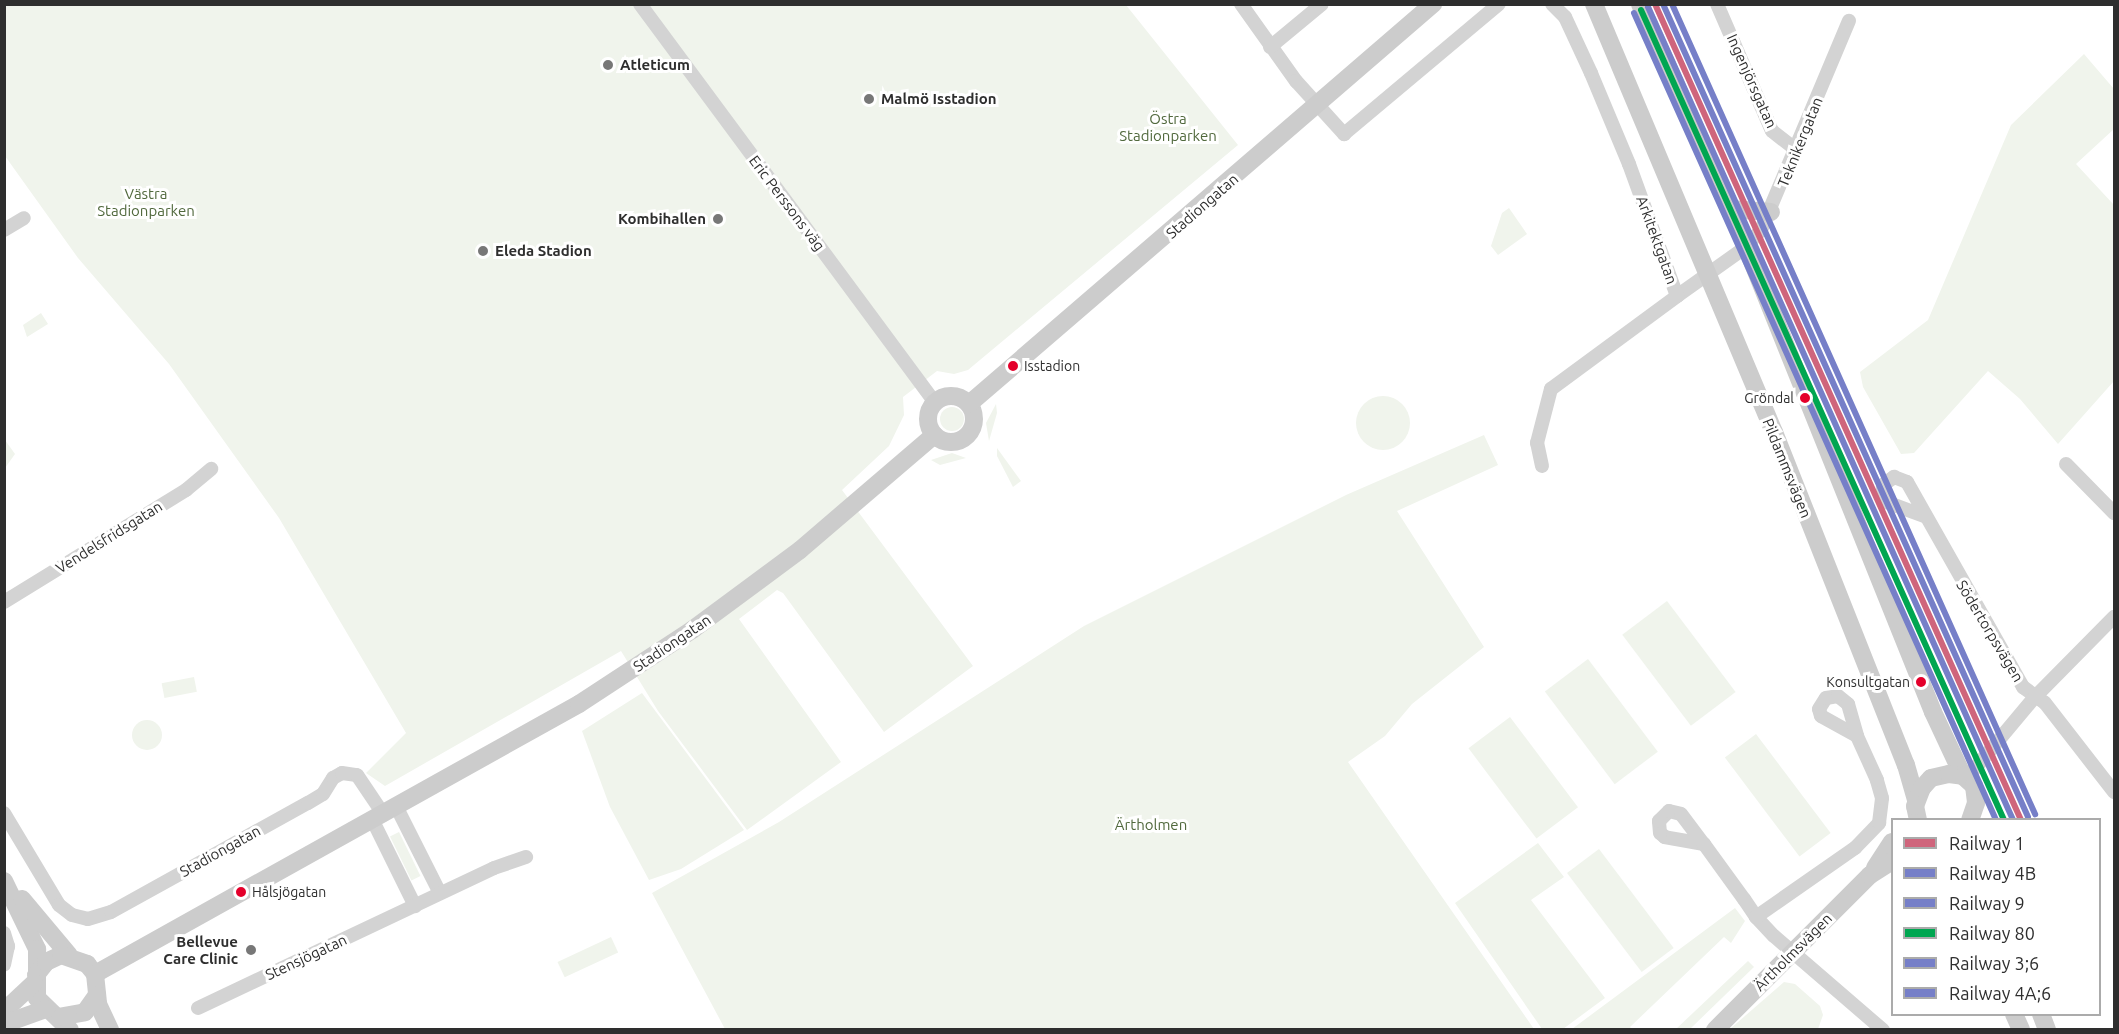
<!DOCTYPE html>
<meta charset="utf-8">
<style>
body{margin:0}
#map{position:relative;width:2119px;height:1034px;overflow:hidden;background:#fff;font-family:Ubuntu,sans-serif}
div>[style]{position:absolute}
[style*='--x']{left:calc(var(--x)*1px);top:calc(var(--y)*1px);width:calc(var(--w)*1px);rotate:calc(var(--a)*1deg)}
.green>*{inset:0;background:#f0f4ec;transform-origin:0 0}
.round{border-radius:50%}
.street>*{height:14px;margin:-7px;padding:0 7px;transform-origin:7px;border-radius:7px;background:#d3d3d3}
.secondary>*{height:18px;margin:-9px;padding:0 9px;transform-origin:9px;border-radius:9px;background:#ccc}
.secondary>.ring{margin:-9px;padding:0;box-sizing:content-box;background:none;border:18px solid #ccc;border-radius:50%}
.rail-1>*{height:6px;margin:-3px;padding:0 3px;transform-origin:3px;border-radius:3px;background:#cf657c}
.rail-2>*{height:6px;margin:-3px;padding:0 3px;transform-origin:3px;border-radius:3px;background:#767fc8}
.rail-3>*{height:6px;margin:-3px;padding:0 3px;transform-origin:3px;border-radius:3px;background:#767fc8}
.rail-4>*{height:6px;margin:-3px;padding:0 3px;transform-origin:3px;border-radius:3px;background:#00a651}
.rail-5>*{height:6px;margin:-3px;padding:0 3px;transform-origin:3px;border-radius:3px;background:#767fc8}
.rail-6>*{height:6px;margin:-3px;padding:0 3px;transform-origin:3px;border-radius:3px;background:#767fc8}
.dots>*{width:16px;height:16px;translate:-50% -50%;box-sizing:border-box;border:3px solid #fff;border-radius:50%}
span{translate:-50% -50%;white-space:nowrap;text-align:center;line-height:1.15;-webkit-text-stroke:6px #fff;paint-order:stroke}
.bus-label{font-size:14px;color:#2e2e2e}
.left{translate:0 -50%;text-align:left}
.right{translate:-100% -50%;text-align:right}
.poi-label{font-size:15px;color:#2e2e2e;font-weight:700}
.street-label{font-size:15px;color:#2e2e2e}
.park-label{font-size:15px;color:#51693d}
.frame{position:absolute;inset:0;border:6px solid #2e2e2e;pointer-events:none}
.legend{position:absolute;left:1891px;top:818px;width:210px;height:198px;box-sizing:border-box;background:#fff;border:2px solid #ababab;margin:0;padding:8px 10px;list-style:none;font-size:18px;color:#2e2e2e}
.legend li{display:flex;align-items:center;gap:12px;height:30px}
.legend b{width:30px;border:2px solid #ababab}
</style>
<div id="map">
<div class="green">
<div style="clip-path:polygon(4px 5px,1126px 5px,1238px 145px,968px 370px,954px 374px,937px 371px,903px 397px,904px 415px,889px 446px,842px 490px,973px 666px,884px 732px,783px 593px,777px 590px,739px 619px,841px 762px,747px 830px,658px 711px,621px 651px,385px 786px,366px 773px,406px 733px,279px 518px,169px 364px,78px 258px,5px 156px)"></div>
<div style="clip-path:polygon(2084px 54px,2114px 89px,2114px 129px,2076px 164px,2114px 205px,2114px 381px,2058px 444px,2020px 399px,1988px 371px,1914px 453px,1901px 454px,1863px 387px,1860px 372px,1928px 320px,2011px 125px)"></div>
<div style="clip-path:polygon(1509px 208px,1527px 234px,1498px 255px,1491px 246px,1502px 213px)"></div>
<div style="clip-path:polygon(41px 313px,48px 324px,27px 337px,23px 325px)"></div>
<div class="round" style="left:1356px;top:396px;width:54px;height:54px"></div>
<div style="clip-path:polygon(996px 404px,997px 413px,989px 441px,986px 423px)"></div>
<div class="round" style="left:940px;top:407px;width:24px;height:24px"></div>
<div style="clip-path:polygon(1484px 435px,1498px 465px,1397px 511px,1484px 647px,1412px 704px,1385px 736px,1348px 762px,1534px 1029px,725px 1029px,652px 893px,779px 822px,1084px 626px,1346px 495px)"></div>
<div style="clip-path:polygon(5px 440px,15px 454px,5px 468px)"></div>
<div style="clip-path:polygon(997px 448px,1021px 481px,1013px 487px,997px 456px)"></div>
<div style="clip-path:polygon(952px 453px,966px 458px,940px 465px,931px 460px)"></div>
<div style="left:1667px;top:601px;width:114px;height:56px;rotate:53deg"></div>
<div style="left:1588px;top:659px;width:116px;height:54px;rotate:53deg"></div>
<div style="left:194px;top:677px;width:15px;height:33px;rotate:79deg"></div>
<div style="clip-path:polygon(642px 693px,744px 830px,681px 869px,649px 880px,610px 807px,582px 731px)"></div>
<div style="left:1510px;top:717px;width:113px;height:52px;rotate:53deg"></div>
<div class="round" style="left:132px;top:720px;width:30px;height:30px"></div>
<div style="left:1756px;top:734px;width:124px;height:39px;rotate:53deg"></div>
<div style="left:399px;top:832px;width:49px;height:10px;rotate:64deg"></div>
<div style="clip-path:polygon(1538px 843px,1564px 877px,1531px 900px,1605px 998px,1563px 1029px,1542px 1029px,1455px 903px)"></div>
<div style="left:1599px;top:849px;width:124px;height:40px;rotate:53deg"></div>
<div style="clip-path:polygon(1735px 908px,1745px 921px,1731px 943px,1724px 937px,1630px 1027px,1632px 1029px,1572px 1029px)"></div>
<div style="left:611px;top:937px;width:17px;height:59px;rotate:65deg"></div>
<div style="clip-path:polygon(1748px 961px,1754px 967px,1690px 1029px,1676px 1029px)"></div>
<div style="clip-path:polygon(1784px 982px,1795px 984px,1820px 1006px,1823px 1015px,1818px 1029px,1730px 1029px)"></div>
</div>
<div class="street">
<div style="--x:640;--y:4;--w:495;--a:53.5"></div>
<div style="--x:1241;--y:4;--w:95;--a:54.5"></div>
<div style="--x:1296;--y:81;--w:72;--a:47.8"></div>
<div style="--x:1344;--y:134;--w:202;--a:-40"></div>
<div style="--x:1717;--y:4;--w:138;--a:66.6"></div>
<div style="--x:1772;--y:131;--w:31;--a:38"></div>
<div style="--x:1270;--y:47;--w:67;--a:-39.6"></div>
<div style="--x:4;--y:230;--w:23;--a:-31"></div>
<div style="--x:1677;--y:296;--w:85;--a:-35.4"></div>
<div style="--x:1746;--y:247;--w:23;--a:-49"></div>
<div style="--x:1761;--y:230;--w:227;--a:-67.2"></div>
<div style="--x:2066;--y:464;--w:69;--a:45.6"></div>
<div style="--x:1542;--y:466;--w:24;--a:-102"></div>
<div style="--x:1537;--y:443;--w:56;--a:-75.5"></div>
<div style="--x:1551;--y:389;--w:157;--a:-36.4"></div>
<div style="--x:1677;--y:296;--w:140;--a:-110"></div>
<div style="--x:1629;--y:164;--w:99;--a:-112.7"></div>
<div style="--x:1591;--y:73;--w:62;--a:-114.9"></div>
<div style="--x:1565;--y:17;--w:18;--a:-135"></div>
<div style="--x:1924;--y:516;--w:40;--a:-159.8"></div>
<div style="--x:1886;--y:502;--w:6;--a:-129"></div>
<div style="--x:1882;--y:497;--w:12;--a:-85"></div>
<div style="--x:1883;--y:485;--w:14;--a:-36"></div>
<div style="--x:1894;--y:477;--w:14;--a:21"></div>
<div style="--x:1907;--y:482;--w:236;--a:60.5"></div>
<div style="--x:2023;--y:687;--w:27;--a:36"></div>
<div style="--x:2045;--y:703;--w:113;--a:52.2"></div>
<div style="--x:4;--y:602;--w:214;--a:-31.6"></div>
<div style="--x:186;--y:490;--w:33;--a:-40"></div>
<div style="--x:1967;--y:778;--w:104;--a:-50.1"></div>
<div style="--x:2034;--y:698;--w:114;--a:-45.4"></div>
<div style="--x:397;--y:808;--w:95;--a:63.2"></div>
<div style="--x:4;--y:813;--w:107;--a:59.1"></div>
<div style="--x:59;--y:905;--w:16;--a:38"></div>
<div style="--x:72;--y:915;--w:16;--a:14"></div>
<div style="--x:88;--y:919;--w:24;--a:-17"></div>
<div style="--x:111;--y:912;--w:225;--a:-29"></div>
<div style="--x:308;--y:803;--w:17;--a:-31"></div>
<div style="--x:323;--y:794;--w:19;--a:-58"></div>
<div style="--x:333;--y:778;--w:10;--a:-29"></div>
<div style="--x:342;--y:773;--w:15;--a:8"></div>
<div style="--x:357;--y:775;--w:48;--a:56"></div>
<div style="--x:373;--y:821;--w:95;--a:63.7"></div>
<div style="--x:1704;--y:844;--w:40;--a:-170"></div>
<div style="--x:1665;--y:837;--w:6;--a:-141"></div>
<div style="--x:1660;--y:833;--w:12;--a:-95"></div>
<div style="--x:1659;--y:821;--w:14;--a:-45"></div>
<div style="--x:1669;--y:811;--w:12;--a:14"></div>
<div style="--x:1681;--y:814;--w:38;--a:53"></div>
<div style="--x:1704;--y:844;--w:68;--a:54"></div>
<div style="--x:1744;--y:899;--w:22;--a:56"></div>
<div style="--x:1756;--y:917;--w:26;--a:47"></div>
<div style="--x:1774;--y:936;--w:144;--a:40.8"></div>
<div style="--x:1756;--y:917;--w:121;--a:-34.9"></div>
<div style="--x:1855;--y:848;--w:35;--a:-46"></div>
<div style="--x:1879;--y:823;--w:25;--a:-83"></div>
<div style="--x:1882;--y:798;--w:19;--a:-106"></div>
<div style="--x:1877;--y:780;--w:48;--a:-114.4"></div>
<div style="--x:1857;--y:736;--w:41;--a:-150.9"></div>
<div style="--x:1821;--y:716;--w:7;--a:-106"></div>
<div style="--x:1819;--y:709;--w:13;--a:-58"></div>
<div style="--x:1826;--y:698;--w:12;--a:-9"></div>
<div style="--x:1838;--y:696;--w:13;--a:39"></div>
<div style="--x:1848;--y:704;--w:33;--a:74"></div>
<div style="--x:4;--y:933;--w:14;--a:73"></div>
<div style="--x:8;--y:946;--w:19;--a:102"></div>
<div style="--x:198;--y:1008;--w:327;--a:-25.3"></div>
<div style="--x:494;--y:868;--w:34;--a:-19"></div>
</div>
<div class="secondary">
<div style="--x:1594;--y:4;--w:464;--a:67.2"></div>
<div style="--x:1774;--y:432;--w:358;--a:68.4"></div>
<div style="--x:1906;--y:765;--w:37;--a:74"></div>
<div style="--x:1640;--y:4;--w:224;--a:66.1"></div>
<div style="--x:1731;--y:209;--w:542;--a:68.12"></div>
<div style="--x:1933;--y:712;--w:71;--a:64.9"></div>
<div style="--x:1731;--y:209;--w:40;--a:4.3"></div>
<div class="ring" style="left:928px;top:396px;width:28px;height:28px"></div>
<div style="--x:969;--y:404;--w:613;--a:-40.76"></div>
<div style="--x:1918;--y:820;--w:14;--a:-102"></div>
<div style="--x:1915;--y:806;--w:19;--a:-69"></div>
<div style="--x:1922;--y:788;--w:13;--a:-48"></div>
<div style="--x:1931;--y:778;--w:18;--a:-13"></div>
<div style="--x:1949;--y:774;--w:14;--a:8"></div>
<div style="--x:1963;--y:776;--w:15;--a:42"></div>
<div style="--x:1974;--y:786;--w:17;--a:83"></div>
<div style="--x:1976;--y:803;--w:18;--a:109"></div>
<div style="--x:1875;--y:868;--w:31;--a:-57"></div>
<div style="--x:4;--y:881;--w:76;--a:64.1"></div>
<div style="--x:37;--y:949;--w:49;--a:90"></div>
<div style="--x:37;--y:998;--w:46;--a:44.1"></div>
<div style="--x:22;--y:899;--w:73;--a:50"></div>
<div style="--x:95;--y:974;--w:554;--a:-29.16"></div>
<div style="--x:579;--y:704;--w:135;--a:-33.2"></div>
<div style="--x:692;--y:630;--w:134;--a:-36.5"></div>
<div style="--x:800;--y:550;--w:177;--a:-40.6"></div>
<div style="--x:36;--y:975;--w:16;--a:-52"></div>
<div style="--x:46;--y:962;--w:17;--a:-25"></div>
<div style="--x:61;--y:955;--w:28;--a:19"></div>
<div style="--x:87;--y:964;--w:13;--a:51"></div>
<div style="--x:95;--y:974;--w:30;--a:84"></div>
<div style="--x:98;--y:1004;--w:29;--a:65"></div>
<div style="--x:4;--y:1011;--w:41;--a:-43"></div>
<div style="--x:2014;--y:1014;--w:17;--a:66"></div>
<div style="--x:2041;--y:1014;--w:17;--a:69"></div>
<div style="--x:58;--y:1017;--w:27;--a:-10"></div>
<div style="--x:85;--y:1012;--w:21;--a:-55"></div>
<div style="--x:4;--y:1024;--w:45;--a:-19.7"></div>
<div style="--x:1715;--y:1030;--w:219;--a:-45"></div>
<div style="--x:1870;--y:875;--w:26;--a:-32"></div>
</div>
<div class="rail-1">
<div style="--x:1655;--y:4;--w:894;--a:65.84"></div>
</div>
<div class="rail-2">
<div style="--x:1648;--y:7;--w:891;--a:65.82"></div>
</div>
<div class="rail-3">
<div style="--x:1663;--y:4;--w:891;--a:65.82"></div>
</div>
<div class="rail-4">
<div style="--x:1641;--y:10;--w:888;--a:65.86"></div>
</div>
<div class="rail-5">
<div style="--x:1672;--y:4;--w:888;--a:65.86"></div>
</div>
<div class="rail-6">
<div style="--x:1634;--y:13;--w:884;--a:65.84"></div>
</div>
<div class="dots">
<div style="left:608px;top:65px;background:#777"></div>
<div style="left:869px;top:99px;background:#777"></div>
<div style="left:718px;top:219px;background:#777"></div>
<div style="left:483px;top:251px;background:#777"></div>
<div style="left:1013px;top:366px;background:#e4002b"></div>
<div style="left:1805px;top:398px;background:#e4002b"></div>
<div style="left:1921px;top:682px;background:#e4002b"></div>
<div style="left:241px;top:892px;background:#e4002b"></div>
<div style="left:251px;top:950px;background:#777"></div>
</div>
<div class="bus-label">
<span class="left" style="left:1024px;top:366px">Isstadion</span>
<span class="right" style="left:1794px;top:398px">Gröndal</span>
<span class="right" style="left:1910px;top:682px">Konsultgatan</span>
<span class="left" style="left:252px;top:892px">Hålsjögatan</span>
</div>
<div class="poi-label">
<span class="left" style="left:620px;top:65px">Atleticum</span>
<span class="left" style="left:881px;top:99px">Malmö Isstadion</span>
<span class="right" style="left:706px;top:219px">Kombihallen</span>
<span class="left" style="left:495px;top:251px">Eleda Stadion</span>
<span class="right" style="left:238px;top:950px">Bellevue<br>Care Clinic</span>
</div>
<div class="street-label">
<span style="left:1752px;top:81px;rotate:66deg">Ingenjörsgatan</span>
<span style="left:1800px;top:142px;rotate:-68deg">Teknikergatan</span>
<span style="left:787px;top:203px;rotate:53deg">Eric Perssons väg</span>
<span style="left:1202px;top:206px;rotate:-41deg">Stadiongatan</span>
<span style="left:1657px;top:240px;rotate:70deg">Arkitektgatan</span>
<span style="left:1787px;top:468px;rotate:68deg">Pildammsvägen</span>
<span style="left:109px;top:537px;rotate:-32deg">Vendelsfridsgatan</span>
<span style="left:1990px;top:631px;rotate:59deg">Södertorpsvägen</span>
<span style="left:672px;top:643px;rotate:-34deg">Stadiongatan</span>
<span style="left:220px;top:851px;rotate:-29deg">Stadiongatan</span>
<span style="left:1793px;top:952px;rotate:-45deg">Ärtholmsvägen</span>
<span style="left:306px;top:957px;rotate:-25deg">Stensjögatan</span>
</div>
<div class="park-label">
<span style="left:1168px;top:127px">Östra<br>Stadionparken</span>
<span style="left:146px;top:202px">Västra<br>Stadionparken</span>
<span style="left:1151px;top:825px">Ärtholmen</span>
</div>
<div class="frame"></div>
<ul class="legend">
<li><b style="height:8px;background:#cf657c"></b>Railway 1</li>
<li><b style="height:8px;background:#767fc8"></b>Railway 4B</li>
<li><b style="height:8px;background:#767fc8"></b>Railway 9</li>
<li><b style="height:8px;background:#00a651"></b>Railway 80</li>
<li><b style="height:8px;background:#767fc8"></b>Railway 3;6</li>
<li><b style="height:8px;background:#767fc8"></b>Railway 4A;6</li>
</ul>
</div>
